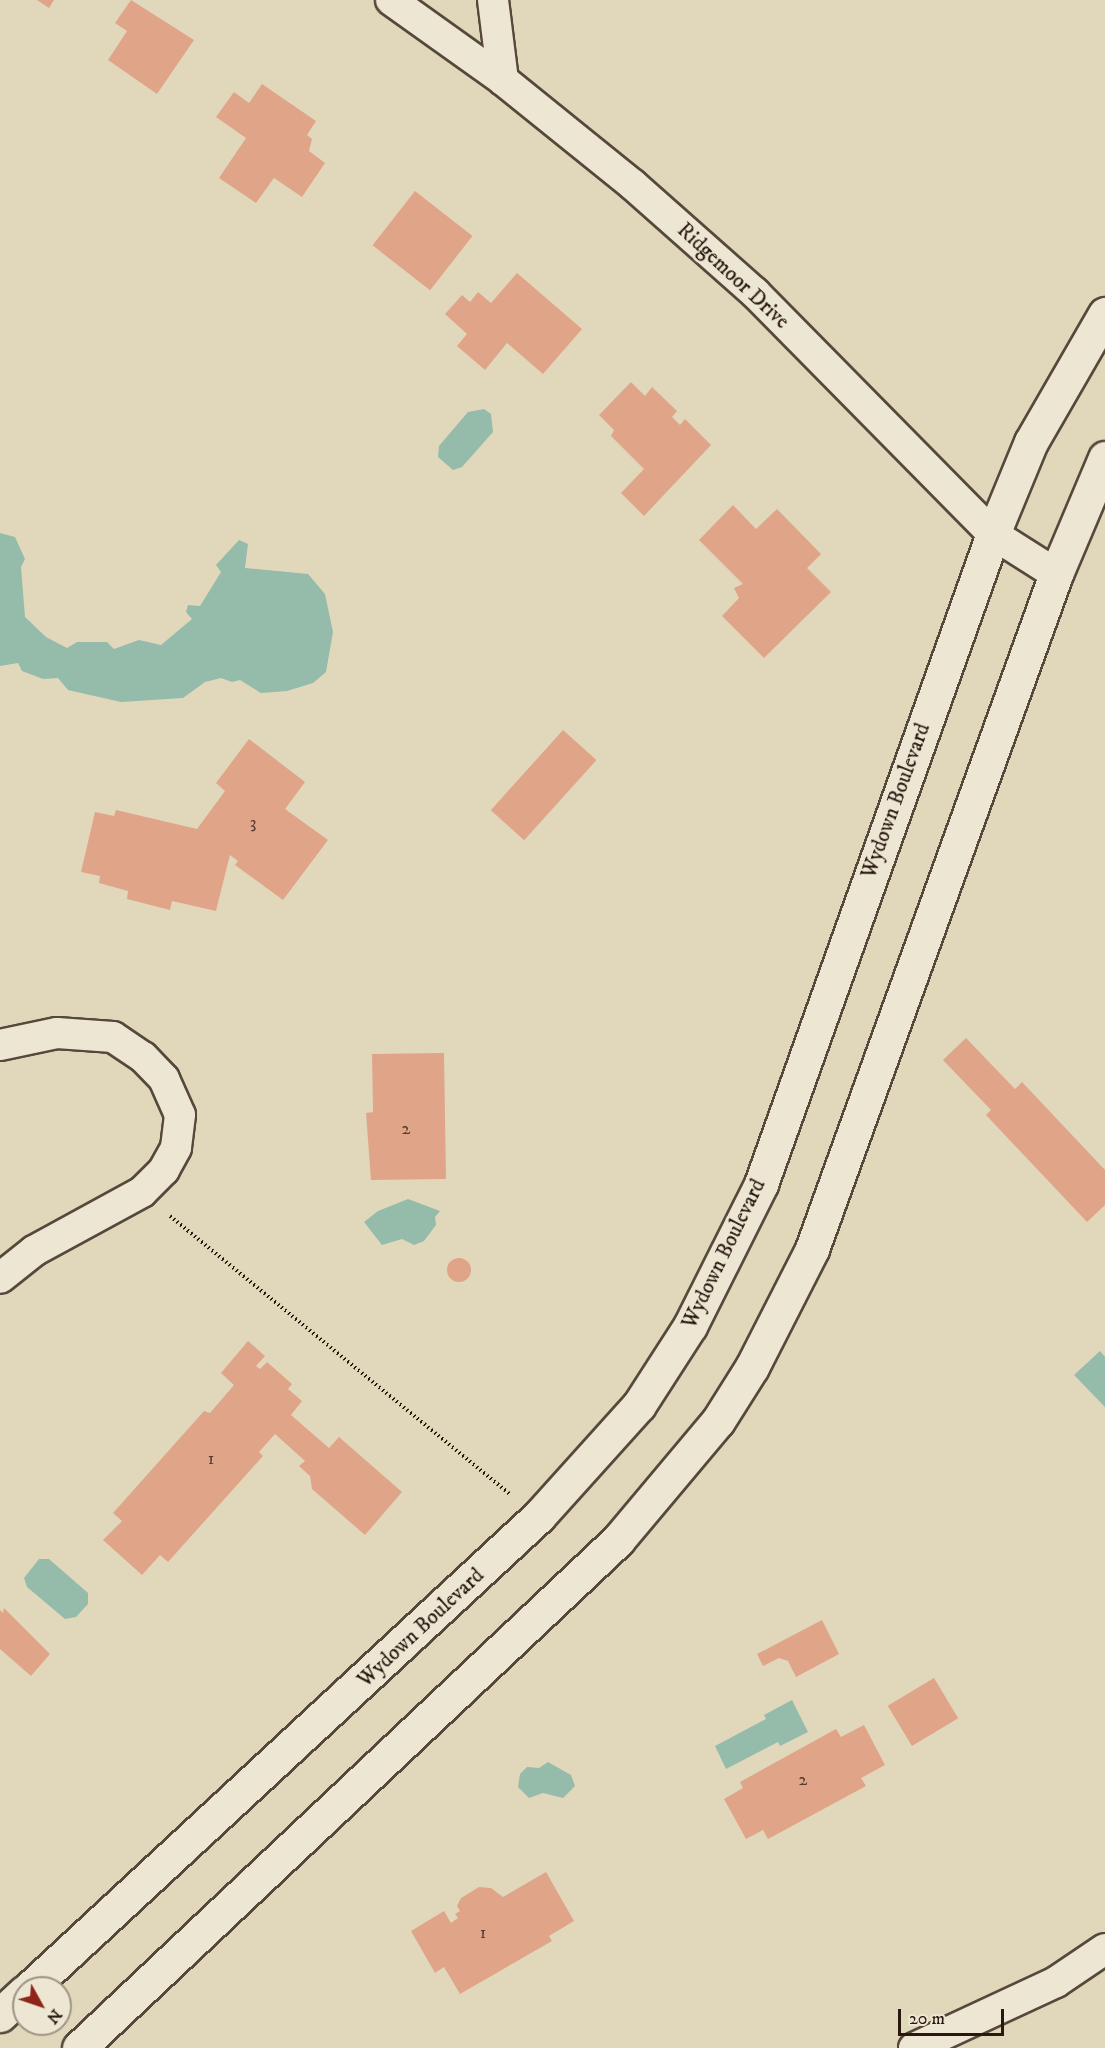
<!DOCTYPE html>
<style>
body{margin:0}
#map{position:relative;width:1105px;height:2048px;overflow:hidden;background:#e1d8bc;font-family:"IM FELL DW Pica",serif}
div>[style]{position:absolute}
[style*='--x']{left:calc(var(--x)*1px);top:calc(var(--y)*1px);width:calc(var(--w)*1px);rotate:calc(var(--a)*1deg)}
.water>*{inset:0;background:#95bbab}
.building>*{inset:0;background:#e0a489;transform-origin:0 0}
.round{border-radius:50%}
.path>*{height:4px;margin-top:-2px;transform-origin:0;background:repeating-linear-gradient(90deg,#281810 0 1.5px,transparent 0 4.5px)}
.roads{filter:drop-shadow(2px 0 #56483b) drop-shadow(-2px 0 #56483b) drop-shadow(0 2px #56483b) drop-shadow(0 -2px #56483b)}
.street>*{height:30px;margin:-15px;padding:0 15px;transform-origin:15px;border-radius:15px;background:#ece6d3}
.secondary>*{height:33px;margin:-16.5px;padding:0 16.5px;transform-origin:16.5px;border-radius:16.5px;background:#ece6d3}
span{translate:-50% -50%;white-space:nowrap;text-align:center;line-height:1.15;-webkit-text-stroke:5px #ece6d3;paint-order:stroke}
.number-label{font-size:18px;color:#563b2e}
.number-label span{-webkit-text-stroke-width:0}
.street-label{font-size:21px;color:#281810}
.north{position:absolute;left:12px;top:1976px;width:60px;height:60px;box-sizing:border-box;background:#ece6d3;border:2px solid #9e9485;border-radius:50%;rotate:130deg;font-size:16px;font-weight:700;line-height:24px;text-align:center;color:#281810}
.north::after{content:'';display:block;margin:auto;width:21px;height:27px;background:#8f2418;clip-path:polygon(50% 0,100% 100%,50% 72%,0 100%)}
.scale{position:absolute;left:898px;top:2009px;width:106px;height:27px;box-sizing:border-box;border:3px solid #281810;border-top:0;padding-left:8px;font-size:18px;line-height:21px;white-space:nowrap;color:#281810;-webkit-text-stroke:4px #ece6d3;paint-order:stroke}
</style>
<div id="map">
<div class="water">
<div style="clip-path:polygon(484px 409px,491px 414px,493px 432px,462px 467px,453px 470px,438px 457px,439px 446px,468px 412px)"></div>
<div style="clip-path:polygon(0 533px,15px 537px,25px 559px,21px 567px,25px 617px,46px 637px,67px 648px,77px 642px,107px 642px,114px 649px,139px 640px,161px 645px,192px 619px,186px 612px,188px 605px,200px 606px,221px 572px,216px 565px,239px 540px,248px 544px,245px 568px,308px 574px,325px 594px,333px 632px,326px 672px,313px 683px,287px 691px,261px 693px,240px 680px,232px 682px,221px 678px,205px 682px,183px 698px,121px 702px,68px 690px,58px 678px,43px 679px,22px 671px,18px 663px,0 666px)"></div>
<div style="clip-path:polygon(408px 1199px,440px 1211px,435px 1217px,436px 1225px,424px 1241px,414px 1245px,402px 1239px,382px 1245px,364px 1222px,378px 1211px)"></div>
<div style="clip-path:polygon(1100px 1351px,1105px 1357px,1105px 1407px,1074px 1375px)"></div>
<div style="clip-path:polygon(39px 1559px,49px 1559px,88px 1593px,88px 1604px,76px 1617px,65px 1619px,27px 1587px,24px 1578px)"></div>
<div style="clip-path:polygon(792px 1700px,808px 1732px,780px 1746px,778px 1742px,726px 1769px,715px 1746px,766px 1719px,764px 1715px)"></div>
<div style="clip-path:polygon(548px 1762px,571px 1775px,575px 1786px,563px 1798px,543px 1793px,529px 1798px,518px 1787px,520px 1774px,527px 1767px,539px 1768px)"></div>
</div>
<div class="building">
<div style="clip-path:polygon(37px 0,54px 0,49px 8px)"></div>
<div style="clip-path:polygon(131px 0,194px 40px,157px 94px,108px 60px,127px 31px,115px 23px)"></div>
<div style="clip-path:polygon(262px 84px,316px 121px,307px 135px,312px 139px,309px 151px,325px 163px,302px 197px,274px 178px,256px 203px,219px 178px,246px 138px,216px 117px,234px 92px,249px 103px)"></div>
<div style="left:415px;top:191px;width:73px;height:69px;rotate:38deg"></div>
<div style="clip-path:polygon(517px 273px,582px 329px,543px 374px,507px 343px,485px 370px,457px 346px,467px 334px,445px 314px,462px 295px,470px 302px,478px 292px,491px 303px)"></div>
<div style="clip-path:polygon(631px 382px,645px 396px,652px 387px,677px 411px,672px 417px,680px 425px,685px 419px,711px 445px,644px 516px,621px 493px,644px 469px,611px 436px,614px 430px,599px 415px)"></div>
<div style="clip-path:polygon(733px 505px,756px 529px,777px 509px,821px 554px,807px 568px,831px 592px,764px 658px,722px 616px,739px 598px,734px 588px,743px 584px,699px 540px)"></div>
<div style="left:563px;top:730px;width:45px;height:108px;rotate:42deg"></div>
<div style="clip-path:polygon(249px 739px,305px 782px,285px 809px,328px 840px,283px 900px,235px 865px,238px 861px,230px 855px,216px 911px,172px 901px,170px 910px,127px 899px,128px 891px,99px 883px,100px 876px,81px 872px,95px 812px,114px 816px,116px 810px,197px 829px,225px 791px,216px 783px)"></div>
<div style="clip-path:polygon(966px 1038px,1015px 1089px,1022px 1082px,1105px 1170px,1105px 1205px,1087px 1222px,986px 1115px,991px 1110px,943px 1060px)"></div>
<div style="clip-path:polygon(444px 1053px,446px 1179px,371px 1180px,366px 1113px,373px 1112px,372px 1054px)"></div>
<div class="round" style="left:447px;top:1258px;width:24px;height:24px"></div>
<div style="clip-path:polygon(248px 1341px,265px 1356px,256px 1366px,260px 1369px,267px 1362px,292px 1384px,288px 1389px,302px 1401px,291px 1415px,329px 1448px,339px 1437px,402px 1492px,365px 1535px,312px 1489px,310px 1476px,299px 1466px,305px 1461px,275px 1434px,259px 1452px,263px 1456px,168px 1562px,160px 1555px,142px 1575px,103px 1540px,122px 1521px,113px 1513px,204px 1411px,210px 1413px,234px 1385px,221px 1373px)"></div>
<div style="clip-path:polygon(4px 1608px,50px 1654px,31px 1676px,0 1649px,0 1610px,3px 1613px)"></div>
<div style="clip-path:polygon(822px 1620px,839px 1654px,796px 1677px,788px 1661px,779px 1658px,763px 1666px,757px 1654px)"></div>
<div style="left:934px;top:1678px;width:47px;height:54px;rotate:59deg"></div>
<div style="clip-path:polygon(864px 1725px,885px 1765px,861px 1778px,866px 1786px,768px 1839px,763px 1830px,746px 1839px,724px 1799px,743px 1788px,740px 1782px,836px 1729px,841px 1737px)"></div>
<div style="clip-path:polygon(546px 1872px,574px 1921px,549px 1936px,552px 1941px,460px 1994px,444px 1967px,435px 1973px,411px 1931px,444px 1911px,451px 1923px,458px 1918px,455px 1914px,460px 1911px,457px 1906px,461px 1898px,479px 1887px,491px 1888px,503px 1897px)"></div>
</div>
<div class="path">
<div style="--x:170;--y:1216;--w:439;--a:39.3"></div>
</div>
<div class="roads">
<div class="street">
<div style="--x:391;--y:0;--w:138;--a:35.5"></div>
<div style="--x:503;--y:80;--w:167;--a:38.9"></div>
<div style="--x:633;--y:185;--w:163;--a:41.5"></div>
<div style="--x:755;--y:293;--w:339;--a:45.4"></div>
<div style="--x:993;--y:534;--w:75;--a:32.4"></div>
<div style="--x:493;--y:0;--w:81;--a:82.9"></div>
<div style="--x:0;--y:1045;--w:58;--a:-11.9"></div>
<div style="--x:57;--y:1033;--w:56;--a:4.1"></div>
<div style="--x:113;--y:1037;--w:36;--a:34"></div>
<div style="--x:143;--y:1057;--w:30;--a:46"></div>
<div style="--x:164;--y:1079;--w:39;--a:66"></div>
<div style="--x:180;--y:1115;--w:33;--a:97"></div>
<div style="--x:176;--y:1148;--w:25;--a:119"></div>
<div style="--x:164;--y:1170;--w:31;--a:135"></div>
<div style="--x:142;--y:1192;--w:123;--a:151.4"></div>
<div style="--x:34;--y:1251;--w:43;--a:141.5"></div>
<div style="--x:914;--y:2048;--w:157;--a:-24.9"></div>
<div style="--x:1056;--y:1982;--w:59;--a:-34"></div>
</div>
<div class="secondary">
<div style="--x:30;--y:1988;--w:694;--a:-42.84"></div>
<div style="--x:539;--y:1516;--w:149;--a:-48"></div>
<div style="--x:639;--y:1405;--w:94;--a:-57.2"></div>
<div style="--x:690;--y:1326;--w:159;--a:-63.4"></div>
<div style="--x:761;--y:1184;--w:690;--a:-70.36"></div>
<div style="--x:993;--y:534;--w:100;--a:-67.6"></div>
<div style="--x:1031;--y:442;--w:148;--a:-60"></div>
<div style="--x:0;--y:2015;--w:33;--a:-43"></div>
<div style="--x:79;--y:2048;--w:741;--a:-43.3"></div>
<div style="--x:618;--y:1540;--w:155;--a:-50"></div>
<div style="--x:718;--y:1421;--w:64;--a:-57.8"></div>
<div style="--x:752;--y:1367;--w:132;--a:-63"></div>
<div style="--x:812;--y:1249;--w:718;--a:-70.13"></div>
<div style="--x:1056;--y:574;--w:126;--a:-67.1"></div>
</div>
</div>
<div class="number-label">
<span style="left:253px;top:823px">3</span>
<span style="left:406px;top:1129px">2</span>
<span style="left:211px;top:1459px">1</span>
<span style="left:803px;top:1780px">2</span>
<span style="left:483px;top:1933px">1</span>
</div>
<div class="street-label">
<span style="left:733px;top:276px;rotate:43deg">Ridgemoor Drive</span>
<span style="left:896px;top:801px;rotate:-70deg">Wydown Boulevard</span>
<span style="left:724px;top:1254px;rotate:-64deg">Wydown Boulevard</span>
<span style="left:421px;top:1628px;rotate:-43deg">Wydown Boulevard</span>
</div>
<div class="north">N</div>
<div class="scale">20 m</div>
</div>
